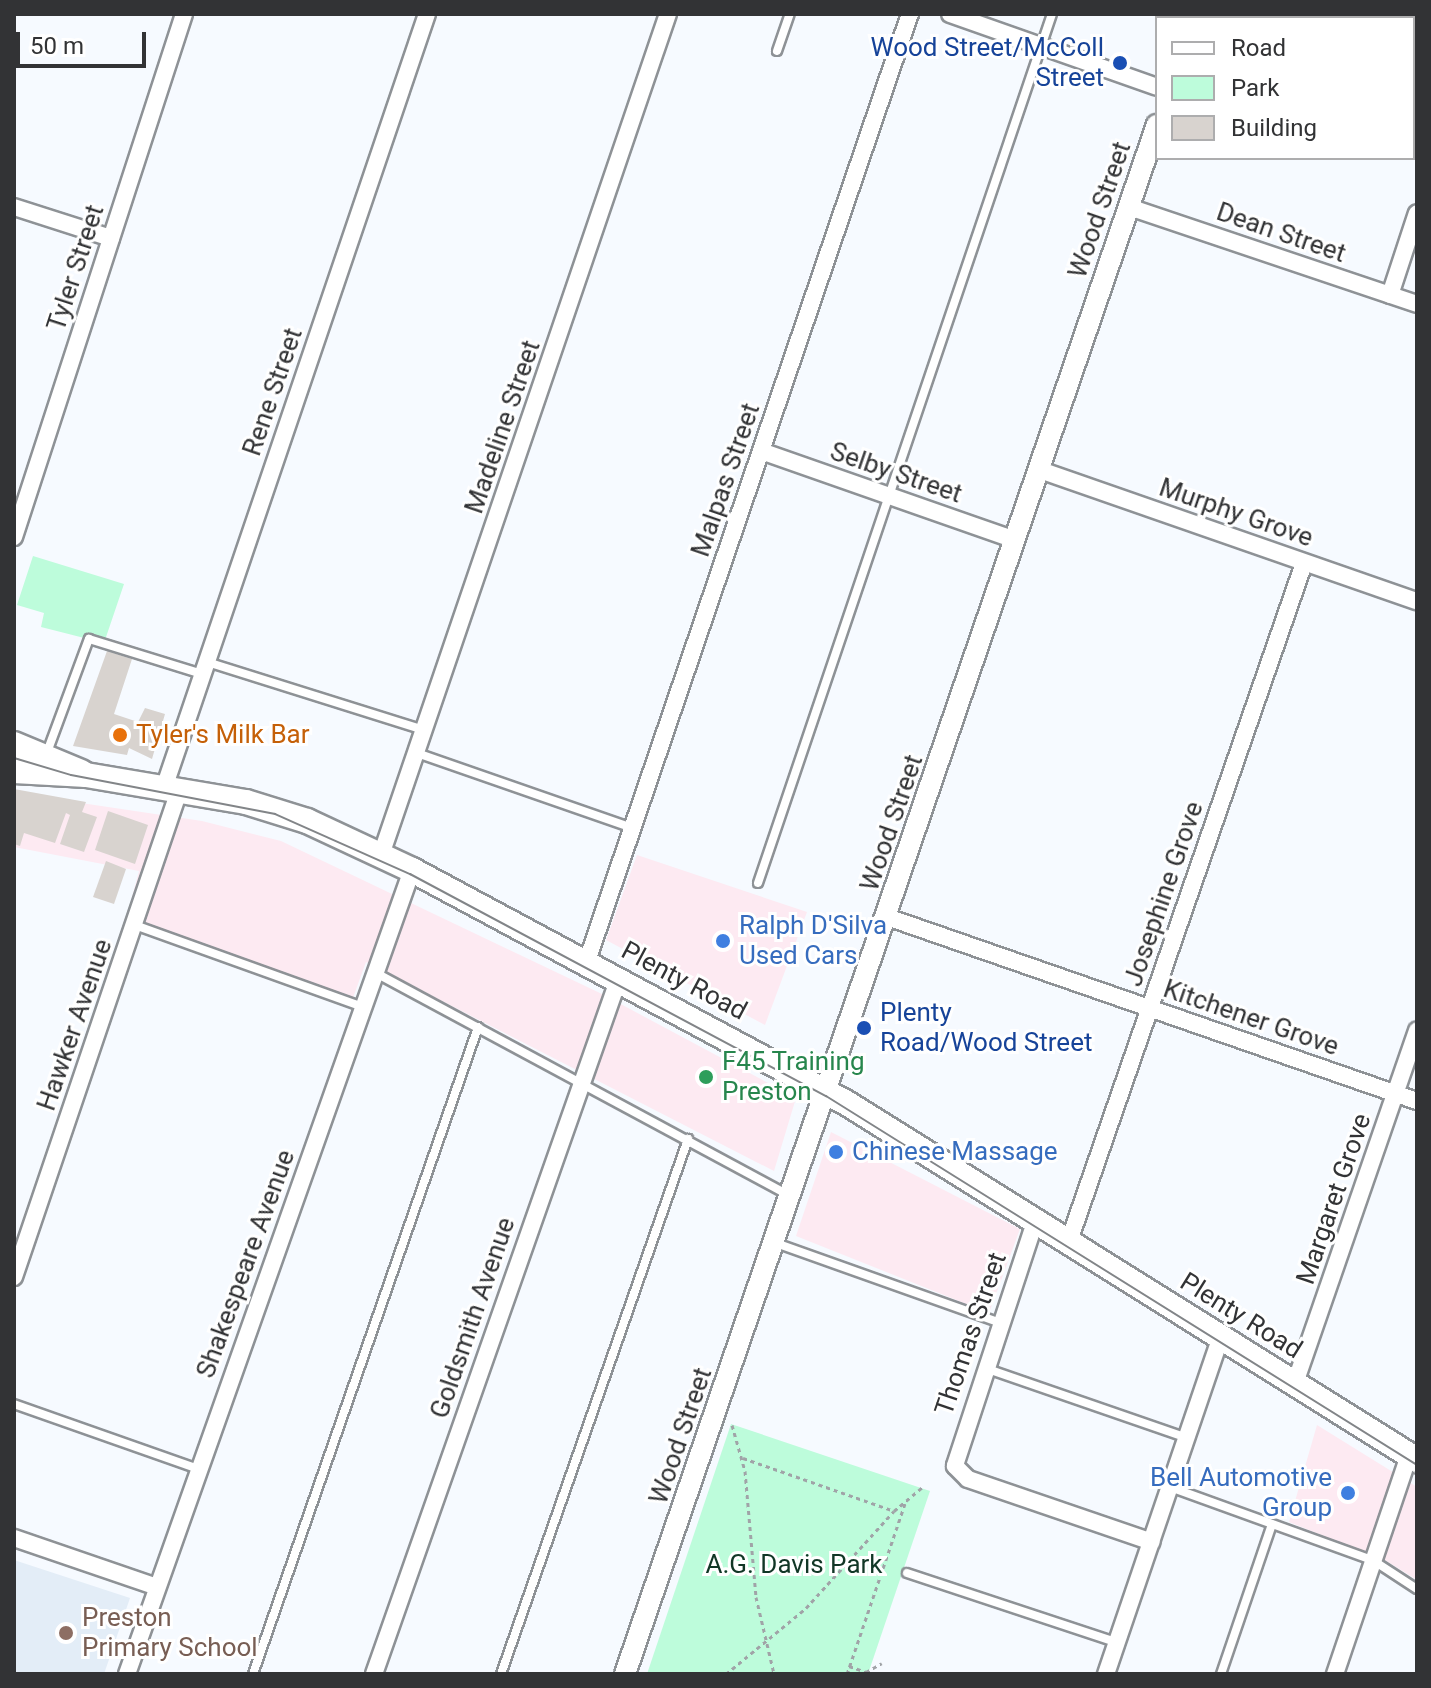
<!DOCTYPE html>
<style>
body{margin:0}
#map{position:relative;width:1431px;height:1688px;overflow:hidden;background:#f6faff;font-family:Roboto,sans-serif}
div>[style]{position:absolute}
.commercial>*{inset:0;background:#fdeaf2}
.built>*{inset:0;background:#e3edf7}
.green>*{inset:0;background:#bdfcdb}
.building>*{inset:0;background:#d8d3cf}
.path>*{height:3px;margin-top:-1.5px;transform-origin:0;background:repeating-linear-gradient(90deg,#a0a3a7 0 4px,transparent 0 8px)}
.roads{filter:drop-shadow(2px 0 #8e9296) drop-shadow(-2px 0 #8e9296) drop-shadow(0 2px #8e9296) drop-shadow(0 -2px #8e9296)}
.service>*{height:8px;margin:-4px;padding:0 4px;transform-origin:4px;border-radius:4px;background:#fff}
.minor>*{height:16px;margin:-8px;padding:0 8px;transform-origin:8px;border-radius:8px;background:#fff}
.tertiary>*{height:20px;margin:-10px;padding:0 10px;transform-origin:10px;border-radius:10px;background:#fff}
.secondary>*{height:24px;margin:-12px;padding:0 12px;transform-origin:12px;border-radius:12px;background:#fff}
.tram>*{height:2px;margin:-1px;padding:0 1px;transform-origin:1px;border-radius:1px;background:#828588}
.dots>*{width:22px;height:22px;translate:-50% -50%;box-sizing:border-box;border:4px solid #fff;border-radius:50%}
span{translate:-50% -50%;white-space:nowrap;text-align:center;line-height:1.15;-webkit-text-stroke:6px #fff;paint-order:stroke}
.transit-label{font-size:26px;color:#164399}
.right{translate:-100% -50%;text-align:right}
.left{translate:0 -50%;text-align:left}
.street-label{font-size:26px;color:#323335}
.food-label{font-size:26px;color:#c56008}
.shop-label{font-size:26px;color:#366cbe}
.leisure-label{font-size:26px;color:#27864d}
.park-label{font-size:26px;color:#113726}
.education-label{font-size:26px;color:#785e54}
.frame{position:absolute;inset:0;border:16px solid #323335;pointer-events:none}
.legend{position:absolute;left:1155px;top:16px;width:260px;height:144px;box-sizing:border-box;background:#fff;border:2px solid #adadae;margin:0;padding:10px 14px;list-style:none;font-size:24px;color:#323335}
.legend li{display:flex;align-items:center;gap:16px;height:40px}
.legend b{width:40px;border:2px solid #adadae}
.scale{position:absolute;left:16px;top:32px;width:130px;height:36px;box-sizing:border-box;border:4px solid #323335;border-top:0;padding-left:10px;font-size:24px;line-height:28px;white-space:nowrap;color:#323335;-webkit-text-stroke:6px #fff;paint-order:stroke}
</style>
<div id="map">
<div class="commercial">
<div style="clip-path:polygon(14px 793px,202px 821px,281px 841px,602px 994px,796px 1098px,774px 1171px,366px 962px,350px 1006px,124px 927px,139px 871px,14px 847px)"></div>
<div style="clip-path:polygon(637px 855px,807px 912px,765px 1025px,606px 940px)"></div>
<div style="clip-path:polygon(831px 1132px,1020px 1229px,989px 1313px,796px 1236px)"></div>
<div style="clip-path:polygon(1317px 1425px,1417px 1487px,1417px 1580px,1388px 1562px,1289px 1522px)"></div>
</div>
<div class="built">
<div style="clip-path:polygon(14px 1560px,130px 1598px,104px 1674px,14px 1674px)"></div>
</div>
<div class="green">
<div style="clip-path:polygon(33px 556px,124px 584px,104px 643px,41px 627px,44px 613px,17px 605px)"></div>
<div style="clip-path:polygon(731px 1424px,930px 1491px,868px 1674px,647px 1674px)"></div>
</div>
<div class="building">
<div style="clip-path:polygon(107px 651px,132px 659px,114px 714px,138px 722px,145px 708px,165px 714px,152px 759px,129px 748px,127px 755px,73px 746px)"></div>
<div style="clip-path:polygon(14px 789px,86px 802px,82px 812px,97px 817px,84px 852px,60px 844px,70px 815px,66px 813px,55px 843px,24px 833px,20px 846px,14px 844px)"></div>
<div style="clip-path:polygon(108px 811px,148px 825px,135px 864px,95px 850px)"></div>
<div style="clip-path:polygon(106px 861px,126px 869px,114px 904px,93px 897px)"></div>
</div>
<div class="path">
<div style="left:732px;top:1425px;width:48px;rotate:74.2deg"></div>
<div style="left:745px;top:1471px;width:126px;rotate:85deg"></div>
<div style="left:756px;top:1597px;width:79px;rotate:76.8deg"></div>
<div style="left:743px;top:1458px;width:160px;rotate:19.3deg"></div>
<div style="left:849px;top:1666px;width:18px;rotate:19deg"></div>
<div style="left:866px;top:1672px;width:18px;rotate:-29deg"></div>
<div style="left:726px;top:1674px;width:104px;rotate:-39.5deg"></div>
<div style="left:806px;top:1608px;width:131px;rotate:-47.8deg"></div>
<div style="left:894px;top:1511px;width:39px;rotate:-40deg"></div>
<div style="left:847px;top:1674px;width:180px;rotate:-71.2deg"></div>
</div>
<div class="roads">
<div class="service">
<div style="left:777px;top:51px;width:39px;rotate:-71deg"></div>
<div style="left:207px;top:662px;width:227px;rotate:17.4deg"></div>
<div style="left:417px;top:753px;width:228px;rotate:19.2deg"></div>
<div style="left:46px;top:755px;width:124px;rotate:-69.7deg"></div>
<div style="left:89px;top:639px;width:118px;rotate:17.2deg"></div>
<div style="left:758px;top:883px;width:917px;rotate:-71.31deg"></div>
<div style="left:135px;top:925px;width:242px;rotate:19.8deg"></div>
<div style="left:376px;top:973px;width:467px;rotate:28.3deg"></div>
<div style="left:776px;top:1243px;width:239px;rotate:19.6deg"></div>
<div style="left:985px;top:1368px;width:214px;rotate:19.1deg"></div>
<div style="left:14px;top:1404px;width:196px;rotate:19.4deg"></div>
<div style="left:1170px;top:1487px;width:217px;rotate:19.9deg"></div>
<div style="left:1374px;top:1561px;width:51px;rotate:33.1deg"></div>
<div style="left:907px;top:1573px;width:220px;rotate:18.3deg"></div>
<div style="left:253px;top:1674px;width:685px;rotate:-70.82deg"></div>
<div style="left:501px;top:1674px;width:567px;rotate:-70.73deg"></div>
<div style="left:1221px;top:1674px;width:158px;rotate:-71.2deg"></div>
</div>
<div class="minor">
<div style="left:950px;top:14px;width:219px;rotate:19.4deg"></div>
<div style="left:14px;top:207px;width:102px;rotate:17.7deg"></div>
<div style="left:1129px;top:207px;width:304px;rotate:18.6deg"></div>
<div style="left:1390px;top:295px;width:86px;rotate:-71.8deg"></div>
<div style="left:761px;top:451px;width:269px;rotate:19.3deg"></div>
<div style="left:1040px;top:470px;width:399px;rotate:19.2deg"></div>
<div style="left:14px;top:537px;width:550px;rotate:-71.99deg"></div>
<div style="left:165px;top:785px;width:814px;rotate:-71.23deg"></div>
<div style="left:381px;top:855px;width:889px;rotate:-71.16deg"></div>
<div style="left:887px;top:917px;width:561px;rotate:19.15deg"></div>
<div style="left:587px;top:961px;width:1001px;rotate:-71.17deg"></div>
<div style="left:1036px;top:1219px;width:260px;rotate:108.2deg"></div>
<div style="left:955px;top:1466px;width:18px;rotate:45deg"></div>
<div style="left:968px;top:1479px;width:194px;rotate:18.9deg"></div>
<div style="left:1069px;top:1241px;width:718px;rotate:-70.88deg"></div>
<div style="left:14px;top:1277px;width:516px;rotate:-71.25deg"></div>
<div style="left:1295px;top:1383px;width:373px;rotate:-70.9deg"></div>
<div style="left:14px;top:1538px;width:151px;rotate:18.9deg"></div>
<div style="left:127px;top:1674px;width:853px;rotate:-70.48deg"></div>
<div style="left:374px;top:1674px;width:738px;rotate:-70.61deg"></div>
<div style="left:1106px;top:1674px;width:357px;rotate:-71.2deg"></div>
<div style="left:1335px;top:1674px;width:231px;rotate:-71.3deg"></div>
</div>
<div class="tertiary">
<div style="left:1193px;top:18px;width:4px;rotate:-63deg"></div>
<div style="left:625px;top:1674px;width:1638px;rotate:-71.05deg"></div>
</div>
<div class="secondary">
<div style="left:14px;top:744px;width:73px;rotate:22.7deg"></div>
<div style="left:14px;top:771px;width:72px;rotate:3.2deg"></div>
<div style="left:86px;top:775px;width:162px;rotate:9.6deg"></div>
<div style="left:246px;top:802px;width:64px;rotate:17.3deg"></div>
<div style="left:307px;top:821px;width:116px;rotate:25deg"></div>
<div style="left:412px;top:870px;width:491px;rotate:28.2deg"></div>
<div style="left:845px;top:1102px;width:675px;rotate:32.04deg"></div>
</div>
</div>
<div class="tram">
<div style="left:14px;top:758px;width:59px;rotate:16.6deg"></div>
<div style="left:71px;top:775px;width:208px;rotate:10.8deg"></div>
<div style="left:275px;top:814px;width:148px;rotate:24deg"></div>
<div style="left:410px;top:874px;width:472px;rotate:28.1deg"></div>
<div style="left:826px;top:1096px;width:697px;rotate:31.98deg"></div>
</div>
<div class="dots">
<div style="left:1120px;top:63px;background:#1a4fb4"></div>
<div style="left:120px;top:735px;background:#e8710a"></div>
<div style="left:723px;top:941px;background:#3f7fe0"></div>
<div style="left:864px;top:1028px;background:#1a4fb4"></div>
<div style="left:706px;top:1077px;background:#2e9e5b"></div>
<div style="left:836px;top:1152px;background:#3f7fe0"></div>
<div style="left:1348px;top:1493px;background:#3f7fe0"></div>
<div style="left:66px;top:1633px;background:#8d6e63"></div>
</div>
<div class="transit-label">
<span class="right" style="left:1104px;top:63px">Wood Street/McColl<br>Street</span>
<span class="left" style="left:880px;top:1028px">Plenty<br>Road/Wood Street</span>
</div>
<div class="street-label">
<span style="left:1100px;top:210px;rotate:-71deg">Wood Street</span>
<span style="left:1281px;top:233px;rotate:19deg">Dean Street</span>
<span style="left:76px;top:268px;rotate:-72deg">Tyler Street</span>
<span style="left:273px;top:392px;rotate:-71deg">Rene Street</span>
<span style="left:503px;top:427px;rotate:-71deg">Madeline Street</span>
<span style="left:896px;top:473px;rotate:19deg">Selby Street</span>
<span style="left:726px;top:480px;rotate:-71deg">Malpas Street</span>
<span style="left:1236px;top:513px;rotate:19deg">Murphy Grove</span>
<span style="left:892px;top:823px;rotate:-71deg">Wood Street</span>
<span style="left:1164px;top:894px;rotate:-71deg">Josephine Grove</span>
<span style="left:684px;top:981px;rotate:28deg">Plenty Road</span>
<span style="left:1251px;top:1018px;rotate:19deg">Kitchener Grove</span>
<span style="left:75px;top:1025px;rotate:-71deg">Hawker Avenue</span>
<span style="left:1334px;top:1199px;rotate:-71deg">Margaret Grove</span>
<span style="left:246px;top:1264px;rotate:-70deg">Shakespeare Avenue</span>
<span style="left:1241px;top:1316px;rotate:32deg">Plenty Road</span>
<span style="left:473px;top:1318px;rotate:-71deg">Goldsmith Avenue</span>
<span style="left:971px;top:1334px;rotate:-71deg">Thomas Street</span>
<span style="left:681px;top:1436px;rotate:-71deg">Wood Street</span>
</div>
<div class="food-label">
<span class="left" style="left:136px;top:735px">Tyler's Milk Bar</span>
</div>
<div class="shop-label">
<span class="left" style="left:739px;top:941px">Ralph D'Silva<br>Used Cars</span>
<span class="left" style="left:852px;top:1152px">Chinese Massage</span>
<span class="right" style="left:1332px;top:1493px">Bell Automotive<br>Group</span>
</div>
<div class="leisure-label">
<span class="left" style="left:722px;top:1077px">F45 Training<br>Preston</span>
</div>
<div class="park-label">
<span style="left:794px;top:1565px">A.G. Davis Park</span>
</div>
<div class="education-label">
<span class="left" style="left:82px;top:1633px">Preston<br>Primary School</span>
</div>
<div class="frame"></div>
<ul class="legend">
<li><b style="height:10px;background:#fff"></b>Road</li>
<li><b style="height:22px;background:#bdfcdb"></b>Park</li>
<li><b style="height:22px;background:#d8d3cf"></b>Building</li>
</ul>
<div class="scale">50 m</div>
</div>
